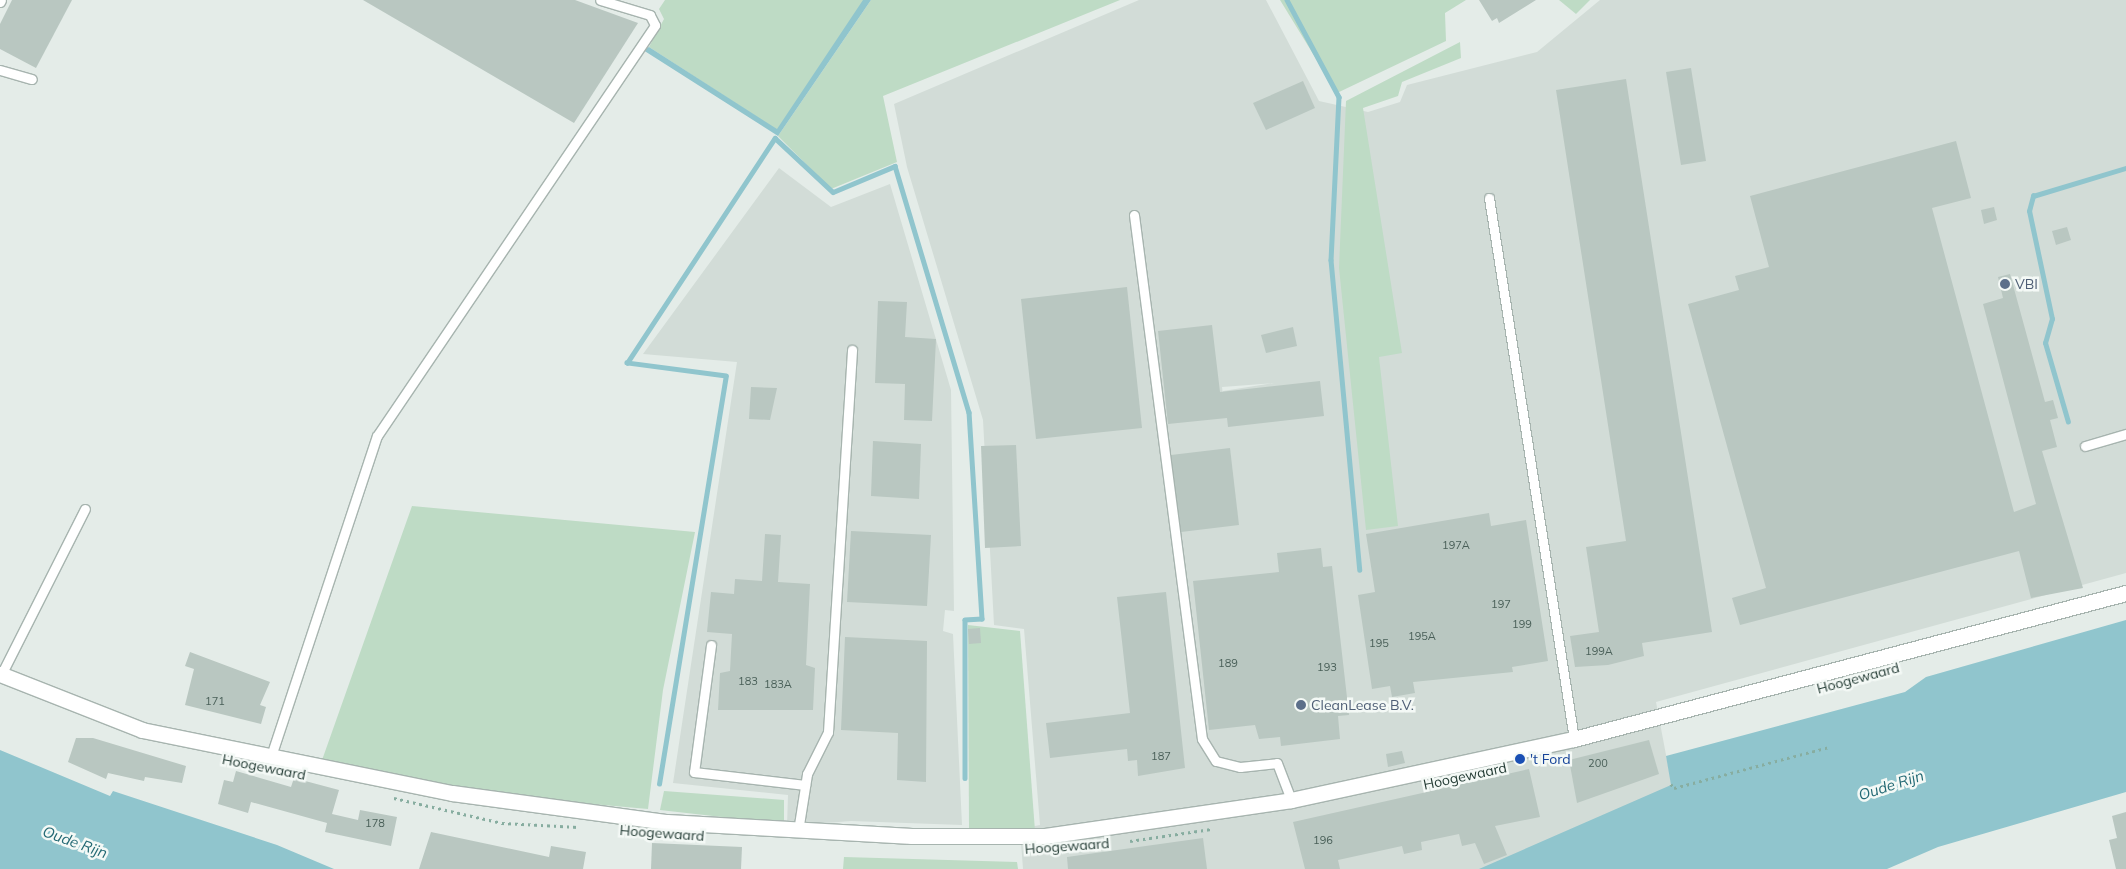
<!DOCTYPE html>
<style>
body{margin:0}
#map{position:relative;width:2126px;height:869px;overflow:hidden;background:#e4ece8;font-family:Mulish,sans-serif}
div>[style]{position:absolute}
.built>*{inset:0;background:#d2dcd7}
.green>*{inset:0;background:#bedbc5}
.water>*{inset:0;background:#90c5cd}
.stream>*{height:4.5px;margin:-2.25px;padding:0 2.25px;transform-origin:2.25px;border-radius:2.25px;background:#90c5cd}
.building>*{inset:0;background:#b9c7c1}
.path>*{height:2.5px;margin-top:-1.25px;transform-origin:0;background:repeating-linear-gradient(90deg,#87ada0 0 2.5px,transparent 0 6.5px)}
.roads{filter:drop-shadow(1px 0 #a7b4af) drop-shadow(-1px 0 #a7b4af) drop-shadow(0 1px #a7b4af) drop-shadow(0 -1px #a7b4af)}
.lane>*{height:9px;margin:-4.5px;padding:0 4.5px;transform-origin:4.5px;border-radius:4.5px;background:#fff}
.secondary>*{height:15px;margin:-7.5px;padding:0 7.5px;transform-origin:7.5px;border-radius:7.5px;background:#fff}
.dots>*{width:14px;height:14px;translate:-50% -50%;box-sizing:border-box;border:2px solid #f4f9f6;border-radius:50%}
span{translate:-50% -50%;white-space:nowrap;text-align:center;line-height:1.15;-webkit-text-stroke:5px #f4f9f6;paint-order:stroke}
.number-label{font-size:11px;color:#495f58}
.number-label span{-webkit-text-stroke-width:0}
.service-label{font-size:14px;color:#4e5e75}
.left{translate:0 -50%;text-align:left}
.street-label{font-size:14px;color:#243c35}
.transit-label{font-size:14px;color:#164399}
.water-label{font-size:15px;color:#236974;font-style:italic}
</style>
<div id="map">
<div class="built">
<div style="clip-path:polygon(evenodd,1139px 0,1266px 0,1319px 101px,1368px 112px,1400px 102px,1407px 85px,1537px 52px,1600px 0,2126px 0,2126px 573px,1656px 702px,1674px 797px,1524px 869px,1023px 869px,1020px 829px,1040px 825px,1024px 629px,994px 625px,983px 420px,907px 167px,894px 104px,1139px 0,1274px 383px,1223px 391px,1226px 421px,1222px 387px,1274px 383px)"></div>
<div style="clip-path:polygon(779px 168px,831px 207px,890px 184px,951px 390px,954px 611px,945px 610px,943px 631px,953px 634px,962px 825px,851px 821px,787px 826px,788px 795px,673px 783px,737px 362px,643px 354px)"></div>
</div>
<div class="green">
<div style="clip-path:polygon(665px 0,865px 0,777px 130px,649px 47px,664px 19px,659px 9px)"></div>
<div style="clip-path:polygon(871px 0,1120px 0,883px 96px,897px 162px,831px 189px,778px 136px)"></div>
<div style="clip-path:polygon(1280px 0,1466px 0,1445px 13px,1446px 41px,1337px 93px)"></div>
<div style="clip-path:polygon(1559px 0,1590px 0,1576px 14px)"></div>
<div style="clip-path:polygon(1460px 42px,1461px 58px,1402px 82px,1398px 96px,1363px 108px,1402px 353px,1379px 357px,1398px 526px,1366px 530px,1339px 268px,1346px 101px)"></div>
<div style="clip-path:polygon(412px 506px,695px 532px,663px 690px,648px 809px,447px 791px,321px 763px)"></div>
<div style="clip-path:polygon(968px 625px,1020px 631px,1035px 831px,969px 828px)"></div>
<div style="clip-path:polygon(664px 791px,784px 800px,784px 824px,660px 810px)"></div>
<div style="clip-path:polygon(844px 857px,1017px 862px,1018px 869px,843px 869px)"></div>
</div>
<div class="water">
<div style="clip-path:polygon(863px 0,871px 0,778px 136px,643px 50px,649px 47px,777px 129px)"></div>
<div style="clip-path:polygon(2126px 620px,2126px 792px,1938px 847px,1887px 869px,1479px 869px,1671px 785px,1666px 756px,1905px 692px,1926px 677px)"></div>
<div style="clip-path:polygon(0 750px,110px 796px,113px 791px,277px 845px,334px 869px,0 869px)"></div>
</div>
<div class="stream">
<div style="left:1287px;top:0;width:110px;rotate:61.8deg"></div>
<div style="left:1339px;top:97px;width:163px;rotate:92.8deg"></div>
<div style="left:1331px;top:260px;width:311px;rotate:84.7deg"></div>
<div style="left:2068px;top:422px;width:82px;rotate:-106.2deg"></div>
<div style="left:2045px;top:343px;width:25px;rotate:-74deg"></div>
<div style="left:2052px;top:319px;width:110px;rotate:-102deg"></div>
<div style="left:2029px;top:211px;width:16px;rotate:-75deg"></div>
<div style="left:2033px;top:196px;width:97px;rotate:-16.8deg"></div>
<div style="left:659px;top:784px;width:413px;rotate:-80.7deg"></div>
<div style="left:726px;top:376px;width:100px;rotate:-172.5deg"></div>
<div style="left:627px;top:363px;width:269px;rotate:-56.7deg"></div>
<div style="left:775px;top:138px;width:79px;rotate:43deg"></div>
<div style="left:833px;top:192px;width:67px;rotate:-22.8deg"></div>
<div style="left:895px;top:166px;width:257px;rotate:73.3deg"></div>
<div style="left:969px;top:412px;width:207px;rotate:86.4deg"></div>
<div style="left:982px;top:619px;width:17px;rotate:177deg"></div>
<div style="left:965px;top:620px;width:158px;rotate:90deg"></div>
</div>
<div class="building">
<div style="clip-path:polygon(12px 0,72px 0,36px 68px,0 49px,0 24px)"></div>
<div style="clip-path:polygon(363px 0,575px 0,638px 23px,574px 123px)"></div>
<div style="clip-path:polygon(1479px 0,1536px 0,1499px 23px,1497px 18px,1492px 21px)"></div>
<div style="clip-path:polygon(1691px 68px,1706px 161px,1681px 165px,1666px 72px)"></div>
<div style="clip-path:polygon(1626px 79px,1712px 632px,1642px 643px,1644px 656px,1608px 665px,1575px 667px,1570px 636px,1599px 632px,1586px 547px,1626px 541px,1556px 90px)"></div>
<div style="clip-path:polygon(1303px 81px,1315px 108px,1266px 130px,1253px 103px)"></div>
<div style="clip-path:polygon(1956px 141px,1971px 198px,1932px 208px,2014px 512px,2036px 504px,1983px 304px,2003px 298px,1998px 277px,2010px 274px,2045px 402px,2053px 400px,2058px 418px,2050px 420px,2057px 447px,2042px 451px,2083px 588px,2031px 598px,2019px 551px,1740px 625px,1732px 598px,1766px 588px,1688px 304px,1739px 290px,1735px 276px,1769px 267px,1750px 196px)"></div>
<div style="clip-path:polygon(1994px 207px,1997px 220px,1984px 224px,1981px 210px)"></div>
<div style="clip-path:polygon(2067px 227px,2071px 240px,2056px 245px,2052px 231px)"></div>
<div style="clip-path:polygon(1127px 287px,1142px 428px,1036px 439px,1021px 299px)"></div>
<div style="clip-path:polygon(878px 301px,907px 302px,905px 337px,936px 339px,932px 421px,904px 420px,905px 384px,875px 383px)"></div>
<div style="clip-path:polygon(1212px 325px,1220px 392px,1320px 381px,1324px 416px,1228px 427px,1227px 418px,1168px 424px,1158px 331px)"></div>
<div style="clip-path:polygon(1293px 327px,1297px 346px,1266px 353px,1261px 335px)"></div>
<div style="clip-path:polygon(751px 387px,777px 388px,770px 420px,749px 419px)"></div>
<div style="clip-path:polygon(873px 441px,921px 444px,919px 499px,871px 496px)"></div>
<div style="clip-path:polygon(1016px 445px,1021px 546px,985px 548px,981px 446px)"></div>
<div style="clip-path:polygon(1230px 448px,1239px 525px,1181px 532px,1171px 455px)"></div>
<div style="clip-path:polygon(1489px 513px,1491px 526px,1526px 520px,1548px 661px,1512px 667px,1513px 672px,1413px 682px,1415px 693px,1392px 697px,1390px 686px,1372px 689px,1358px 595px,1375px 592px,1366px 534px)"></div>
<div style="clip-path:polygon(851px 531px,931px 535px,927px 606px,847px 602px)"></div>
<div style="clip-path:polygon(765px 534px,781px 535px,778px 582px,810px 584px,806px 665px,815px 668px,813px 710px,718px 710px,720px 673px,730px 671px,732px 634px,707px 632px,711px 592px,734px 594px,735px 579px,762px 581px)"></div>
<div style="clip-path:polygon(1321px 548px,1323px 567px,1332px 566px,1349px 715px,1338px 716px,1340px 739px,1281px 746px,1280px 737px,1259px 739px,1255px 725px,1209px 730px,1193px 581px,1279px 572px,1277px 553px)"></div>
<div style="clip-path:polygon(1166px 592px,1185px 768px,1138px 776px,1137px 760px,1128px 761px,1127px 749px,1050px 758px,1046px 723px,1130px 713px,1117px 597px)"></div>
<div style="clip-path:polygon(980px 628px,981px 643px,969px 644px,968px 629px)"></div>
<div style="clip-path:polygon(845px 637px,927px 641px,926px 782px,897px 780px,898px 733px,841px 730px)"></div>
<div style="clip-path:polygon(190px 652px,270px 682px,260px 705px,266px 707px,261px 724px,185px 705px,194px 669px,185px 666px)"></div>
<div style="clip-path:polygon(76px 738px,93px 738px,186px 766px,182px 783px,145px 777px,144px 781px,108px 773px,106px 779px,68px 762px)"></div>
<div style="clip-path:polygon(1649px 740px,1659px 774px,1577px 803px,1569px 760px)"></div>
<div style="clip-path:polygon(1402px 751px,1405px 763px,1388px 767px,1386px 754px)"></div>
<div style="clip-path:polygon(1529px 769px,1540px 817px,1495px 826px,1507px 855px,1484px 864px,1475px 843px,1462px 846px,1459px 834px,1421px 842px,1422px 850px,1404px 854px,1402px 846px,1338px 860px,1340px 869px,1305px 869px,1293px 822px)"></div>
<div style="clip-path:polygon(236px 771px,291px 787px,294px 778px,339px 790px,332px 814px,358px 820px,360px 810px,397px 817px,391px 846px,325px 832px,327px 823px,251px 802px,248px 813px,218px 804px,224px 780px,233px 782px)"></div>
<div style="clip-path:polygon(2126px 812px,2126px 869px,2116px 869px,2109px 840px,2117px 838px,2112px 816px)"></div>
<div style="clip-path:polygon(431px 832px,549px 857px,551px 846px,586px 852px,583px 869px,419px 869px)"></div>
<div style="clip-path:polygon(1203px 838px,1207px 869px,1068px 869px,1067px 857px)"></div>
<div style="clip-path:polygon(652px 843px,742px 847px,741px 869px,651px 869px)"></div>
</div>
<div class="path">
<div style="left:1671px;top:784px;width:5px;rotate:53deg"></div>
<div style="left:1674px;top:788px;width:160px;rotate:-14.8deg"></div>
<div style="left:394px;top:798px;width:111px;rotate:13deg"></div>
<div style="left:502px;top:823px;width:76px;rotate:3deg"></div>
<div style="left:1130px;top:841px;width:82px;rotate:-8.4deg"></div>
</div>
<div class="roads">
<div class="lane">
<div style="left:0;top:2px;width:2px;rotate:-63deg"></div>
<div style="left:0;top:70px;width:33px;rotate:16deg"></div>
<div style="left:1489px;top:198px;width:548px;rotate:81.07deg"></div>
<div style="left:1134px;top:215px;width:528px;rotate:82.61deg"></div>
<div style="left:1202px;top:739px;width:26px;rotate:58deg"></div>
<div style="left:1216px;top:761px;width:25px;rotate:14deg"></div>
<div style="left:1240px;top:767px;width:37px;rotate:-6deg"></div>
<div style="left:1277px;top:763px;width:40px;rotate:69deg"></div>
<div style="left:2085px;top:446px;width:43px;rotate:-16.3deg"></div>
<div style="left:711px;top:645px;width:128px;rotate:97.6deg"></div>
<div style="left:694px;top:772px;width:112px;rotate:6.7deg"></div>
<div style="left:1px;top:675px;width:186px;rotate:-63.2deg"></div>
<div style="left:271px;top:756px;width:337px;rotate:-71.7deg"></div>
<div style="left:377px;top:436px;width:496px;rotate:-55.9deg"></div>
<div style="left:655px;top:25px;width:11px;rotate:-117deg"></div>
<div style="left:650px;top:15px;width:52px;rotate:-163.3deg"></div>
<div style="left:798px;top:831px;width:58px;rotate:-81deg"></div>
<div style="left:807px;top:774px;width:47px;rotate:-63.4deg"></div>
<div style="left:828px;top:732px;width:383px;rotate:-86.4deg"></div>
</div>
<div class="secondary">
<div style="left:0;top:674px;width:153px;rotate:21.5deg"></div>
<div style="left:142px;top:730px;width:316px;rotate:11.5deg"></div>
<div style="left:452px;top:793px;width:217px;rotate:7.7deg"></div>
<div style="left:667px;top:822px;width:245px;rotate:3.3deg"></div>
<div style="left:912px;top:836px;width:133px"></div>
<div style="left:1045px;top:836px;width:249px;rotate:-8.3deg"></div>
<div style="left:1291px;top:800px;width:289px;rotate:-12.2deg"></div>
<div style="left:1574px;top:739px;width:571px;rotate:-14.82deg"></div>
</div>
</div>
<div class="dots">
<div style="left:2005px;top:284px;background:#5c6f8a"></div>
<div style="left:1301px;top:705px;background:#5c6f8a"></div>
<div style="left:1520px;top:759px;background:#1a4fb4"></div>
</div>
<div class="number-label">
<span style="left:1456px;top:545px">197A</span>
<span style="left:1501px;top:604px">197</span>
<span style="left:1522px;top:624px">199</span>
<span style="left:1422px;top:636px">195A</span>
<span style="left:1379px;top:643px">195</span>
<span style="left:1599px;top:651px">199A</span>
<span style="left:1228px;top:663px">189</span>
<span style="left:1327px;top:667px">193</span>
<span style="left:748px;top:681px">183</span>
<span style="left:778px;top:684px">183A</span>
<span style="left:215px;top:701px">171</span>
<span style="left:1161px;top:756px">187</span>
<span style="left:1598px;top:763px">200</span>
<span style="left:375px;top:823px">178</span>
<span style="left:1323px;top:840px">196</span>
</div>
<div class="service-label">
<span class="left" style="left:2015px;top:284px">VBI</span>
<span class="left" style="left:1311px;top:705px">CleanLease B.V.</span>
</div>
<div class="street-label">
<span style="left:1858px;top:678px;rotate:-15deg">Hoogewaard</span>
<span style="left:264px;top:767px;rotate:11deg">Hoogewaard</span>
<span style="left:1465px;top:776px;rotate:-12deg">Hoogewaard</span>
<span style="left:662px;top:833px;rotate:4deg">Hoogewaard</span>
<span style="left:1067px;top:846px;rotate:-4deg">Hoogewaard</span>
</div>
<div class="transit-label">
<span class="left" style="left:1530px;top:759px">'t Ford</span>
</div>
<div class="water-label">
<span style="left:1891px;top:785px;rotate:-18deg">Oude Rijn</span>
<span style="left:75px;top:842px;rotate:20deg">Oude Rijn</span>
</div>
</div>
